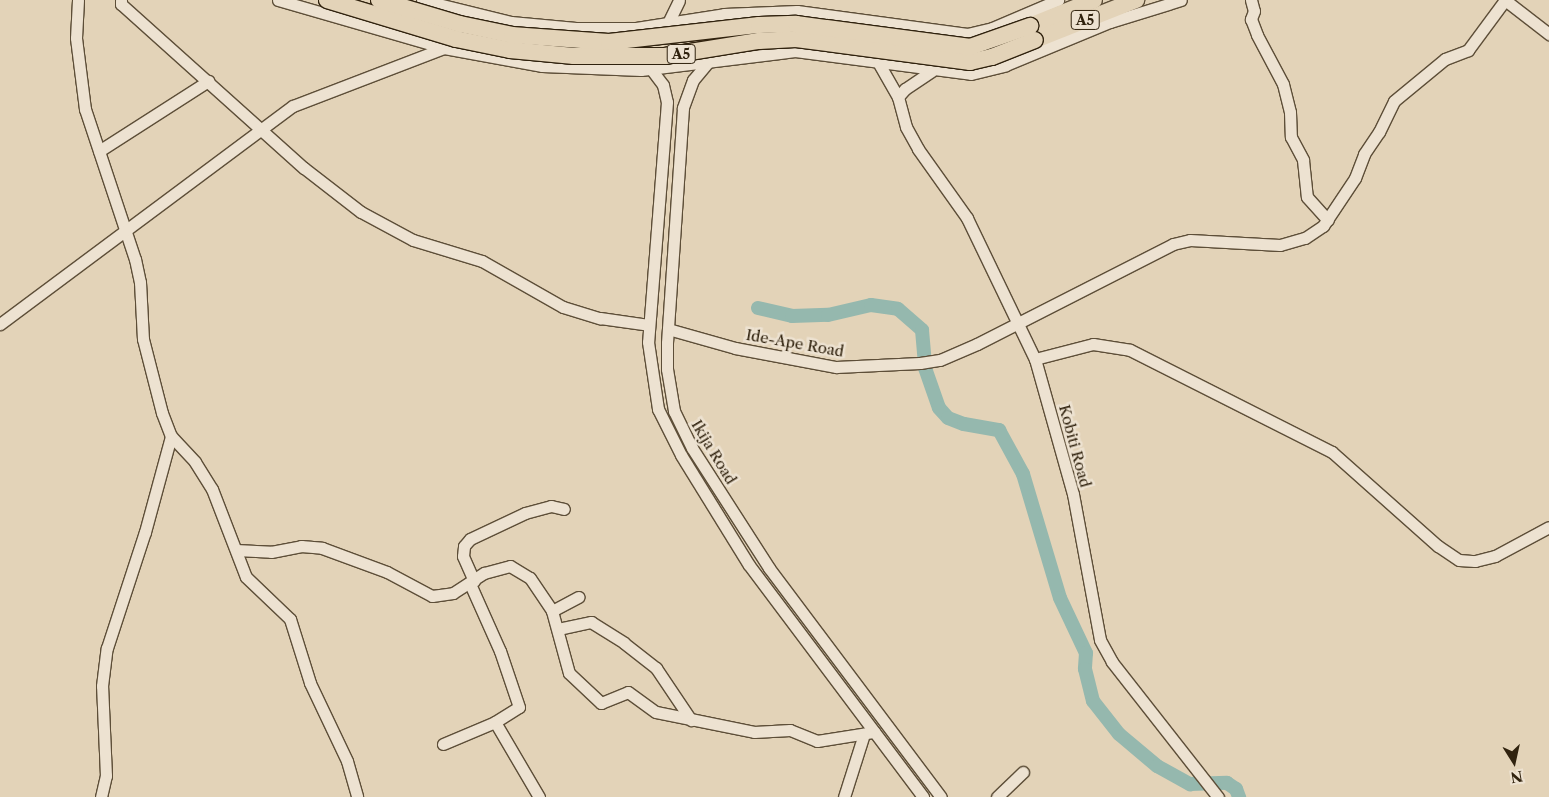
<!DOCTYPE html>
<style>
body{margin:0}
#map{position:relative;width:1549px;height:797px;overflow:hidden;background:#e3d3b8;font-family:"Libre Caslon Text",serif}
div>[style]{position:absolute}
.river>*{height:14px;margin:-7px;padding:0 7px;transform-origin:7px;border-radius:7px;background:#95b8ae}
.roads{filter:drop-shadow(1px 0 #5d4e38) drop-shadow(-1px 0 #5d4e38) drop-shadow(0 1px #5d4e38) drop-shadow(0 -1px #5d4e38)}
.minor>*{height:11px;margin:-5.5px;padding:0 5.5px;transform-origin:5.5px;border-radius:5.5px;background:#ede2d1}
.highway>*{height:16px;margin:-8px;padding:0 8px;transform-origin:8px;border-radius:8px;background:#e3d3b8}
.bridges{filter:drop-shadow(1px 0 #30220e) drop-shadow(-1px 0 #30220e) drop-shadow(0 1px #30220e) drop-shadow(0 -1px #30220e)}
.highway-bridge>*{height:16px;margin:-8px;padding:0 8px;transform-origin:8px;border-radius:8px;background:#e3d3b8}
span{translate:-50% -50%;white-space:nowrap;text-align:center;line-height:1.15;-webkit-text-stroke:5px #ede2d1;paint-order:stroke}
.shield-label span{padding:1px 4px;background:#ede2d1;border:1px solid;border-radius:4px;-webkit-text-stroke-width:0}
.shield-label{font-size:14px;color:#30220e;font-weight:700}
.street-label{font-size:15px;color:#30220e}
.north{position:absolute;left:1489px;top:737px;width:50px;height:50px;-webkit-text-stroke:4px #ede2d1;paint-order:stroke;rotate:170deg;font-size:14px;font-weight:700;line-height:20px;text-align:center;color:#30220e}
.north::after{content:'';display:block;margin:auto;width:18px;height:22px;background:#30220e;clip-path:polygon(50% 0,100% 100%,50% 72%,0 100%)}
</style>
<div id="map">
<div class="river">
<div style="left:758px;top:308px;width:35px;rotate:13deg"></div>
<div style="left:792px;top:316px;width:36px;rotate:-2deg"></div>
<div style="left:828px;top:315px;width:44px;rotate:-13.1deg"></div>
<div style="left:871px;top:305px;width:27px;rotate:8deg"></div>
<div style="left:898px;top:309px;width:32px;rotate:41deg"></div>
<div style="left:922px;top:330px;width:38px;rotate:85deg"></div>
<div style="left:925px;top:368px;width:42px;rotate:70.7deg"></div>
<div style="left:939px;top:408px;width:13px;rotate:48deg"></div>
<div style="left:948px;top:418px;width:17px;rotate:21deg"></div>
<div style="left:964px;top:424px;width:36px;rotate:10deg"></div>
<div style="left:999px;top:430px;width:50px;rotate:61.4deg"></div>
<div style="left:1023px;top:474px;width:129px;rotate:73.4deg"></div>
<div style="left:1060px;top:598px;width:61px;rotate:64.7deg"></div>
<div style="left:1086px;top:653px;width:16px;rotate:94deg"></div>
<div style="left:1085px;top:669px;width:33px;rotate:76deg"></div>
<div style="left:1093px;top:701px;width:42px;rotate:51.8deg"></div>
<div style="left:1119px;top:734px;width:50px;rotate:40.1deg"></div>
<div style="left:1157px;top:766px;width:38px;rotate:29deg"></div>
<div style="left:1190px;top:784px;width:37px;rotate:-2deg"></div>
<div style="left:1227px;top:783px;width:11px;rotate:34deg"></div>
<div style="left:1236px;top:789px;width:9px;rotate:69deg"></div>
</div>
<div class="roads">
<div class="minor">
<div style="left:78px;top:0;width:38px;rotate:93deg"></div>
<div style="left:76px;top:38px;width:72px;rotate:82.8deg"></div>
<div style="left:85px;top:109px;width:158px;rotate:71.6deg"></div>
<div style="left:135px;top:259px;width:24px;rotate:78deg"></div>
<div style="left:140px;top:282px;width:57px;rotate:87deg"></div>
<div style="left:143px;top:339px;width:76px;rotate:75.6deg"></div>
<div style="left:162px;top:413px;width:25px;rotate:69deg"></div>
<div style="left:171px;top:436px;width:35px;rotate:47deg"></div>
<div style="left:195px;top:462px;width:32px;rotate:58deg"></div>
<div style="left:212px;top:489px;width:94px;rotate:68.9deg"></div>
<div style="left:246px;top:577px;width:61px;rotate:43.7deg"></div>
<div style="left:290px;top:619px;width:67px;rotate:72.6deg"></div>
<div style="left:310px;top:683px;width:86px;rotate:64.6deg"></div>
<div style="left:347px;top:761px;width:37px;rotate:74deg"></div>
<div style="left:121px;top:0;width:4px;rotate:90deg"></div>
<div style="left:121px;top:4px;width:246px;rotate:41.9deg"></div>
<div style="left:304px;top:168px;width:72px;rotate:37.7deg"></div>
<div style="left:361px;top:212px;width:59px;rotate:28.3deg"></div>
<div style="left:413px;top:240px;width:72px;rotate:16.9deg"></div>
<div style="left:482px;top:261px;width:93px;rotate:29.6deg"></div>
<div style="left:563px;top:307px;width:39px;rotate:17deg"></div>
<div style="left:600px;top:318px;width:49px;rotate:8.1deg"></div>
<div style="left:278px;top:0;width:173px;rotate:16.1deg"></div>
<div style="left:444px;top:48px;width:100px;rotate:10.4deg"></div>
<div style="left:542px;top:66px;width:99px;rotate:2.3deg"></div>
<div style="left:641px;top:70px;width:155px;rotate:-7deg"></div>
<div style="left:795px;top:51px;width:177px;rotate:7.4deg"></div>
<div style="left:971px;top:74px;width:36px;rotate:-14deg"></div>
<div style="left:1006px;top:65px;width:113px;rotate:-22.5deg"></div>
<div style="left:1110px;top:22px;width:74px;rotate:-17.2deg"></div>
<div style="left:422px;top:0;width:92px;rotate:13.9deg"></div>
<div style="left:511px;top:22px;width:65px;rotate:5.3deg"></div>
<div style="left:576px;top:28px;width:60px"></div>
<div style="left:636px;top:28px;width:89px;rotate:-9deg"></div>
<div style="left:724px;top:14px;width:73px;rotate:-2.4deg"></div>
<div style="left:797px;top:11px;width:172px;rotate:7.7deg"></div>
<div style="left:967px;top:34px;width:26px;rotate:-13deg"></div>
<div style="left:992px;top:28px;width:72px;rotate:-23deg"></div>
<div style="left:1251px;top:0;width:11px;rotate:75deg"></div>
<div style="left:1254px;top:11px;width:9px;rotate:111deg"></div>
<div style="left:1251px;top:19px;width:17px;rotate:69deg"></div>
<div style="left:1257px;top:35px;width:55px;rotate:62deg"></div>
<div style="left:1283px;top:84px;width:29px;rotate:76deg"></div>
<div style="left:1290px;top:112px;width:25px;rotate:88deg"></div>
<div style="left:1291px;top:137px;width:26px;rotate:62deg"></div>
<div style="left:1303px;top:160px;width:37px;rotate:84deg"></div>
<div style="left:1307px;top:197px;width:31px;rotate:48deg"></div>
<div style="left:1505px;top:0;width:56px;rotate:37.7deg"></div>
<div style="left:668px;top:23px;width:25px;rotate:-64deg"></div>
<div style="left:709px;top:61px;width:25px;rotate:130deg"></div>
<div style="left:693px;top:80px;width:30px;rotate:110deg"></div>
<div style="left:683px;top:108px;width:236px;rotate:93.9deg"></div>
<div style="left:667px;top:343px;width:26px;rotate:90deg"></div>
<div style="left:667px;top:369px;width:43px;rotate:80.5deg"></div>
<div style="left:674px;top:411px;width:41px;rotate:64.1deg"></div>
<div style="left:692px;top:448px;width:143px;rotate:57.3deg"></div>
<div style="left:769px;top:568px;width:286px;rotate:53.1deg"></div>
<div style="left:878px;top:62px;width:40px;rotate:60.3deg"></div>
<div style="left:898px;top:97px;width:31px;rotate:75deg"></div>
<div style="left:906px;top:127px;width:25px;rotate:61deg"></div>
<div style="left:918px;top:149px;width:85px;rotate:54.6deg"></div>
<div style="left:967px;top:218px;width:157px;rotate:64.3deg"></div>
<div style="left:1035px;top:359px;width:140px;rotate:74.3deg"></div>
<div style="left:1073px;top:494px;width:148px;rotate:79.5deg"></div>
<div style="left:1100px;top:640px;width:25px;rotate:61deg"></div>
<div style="left:1112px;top:662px;width:172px;rotate:51.9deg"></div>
<div style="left:651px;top:69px;width:20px;rotate:53deg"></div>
<div style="left:663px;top:85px;width:17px;rotate:77deg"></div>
<div style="left:667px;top:102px;width:241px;rotate:94.5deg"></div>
<div style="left:648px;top:342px;width:68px;rotate:81.5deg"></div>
<div style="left:658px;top:409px;width:51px;rotate:63.4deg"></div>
<div style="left:681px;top:455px;width:129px;rotate:58.3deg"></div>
<div style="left:749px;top:565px;width:290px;rotate:53.1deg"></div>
<div style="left:898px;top:97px;width:11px;rotate:-49deg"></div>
<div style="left:905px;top:89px;width:32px;rotate:-34deg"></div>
<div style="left:99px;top:151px;width:130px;rotate:-32.7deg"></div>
<div style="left:0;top:324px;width:365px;rotate:-36.7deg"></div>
<div style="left:293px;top:106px;width:162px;rotate:-21deg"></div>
<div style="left:668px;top:329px;width:70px;rotate:15.8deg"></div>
<div style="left:735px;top:348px;width:103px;rotate:10.7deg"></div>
<div style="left:836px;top:367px;width:84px;rotate:-2.7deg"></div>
<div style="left:920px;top:363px;width:20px;rotate:-9deg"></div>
<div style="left:940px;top:360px;width:40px;rotate:-23.4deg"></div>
<div style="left:977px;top:344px;width:220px;rotate:-27deg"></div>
<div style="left:1173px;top:244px;width:17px;rotate:-13deg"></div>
<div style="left:1190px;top:240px;width:90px;rotate:3.2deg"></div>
<div style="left:1280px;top:245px;width:26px;rotate:-16deg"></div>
<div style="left:1305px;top:238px;width:22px;rotate:-34deg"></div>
<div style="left:1323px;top:226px;width:58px;rotate:-56.3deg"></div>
<div style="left:1355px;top:178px;width:26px;rotate:-69deg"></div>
<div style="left:1364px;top:154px;width:27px;rotate:-56deg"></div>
<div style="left:1379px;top:132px;width:34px;rotate:-64deg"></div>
<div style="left:1394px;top:101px;width:66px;rotate:-39.5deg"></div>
<div style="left:1445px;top:59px;width:25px;rotate:-21deg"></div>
<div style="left:1468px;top:50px;width:62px;rotate:-53.5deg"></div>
<div style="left:1035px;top:359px;width:60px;rotate:-14.5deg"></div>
<div style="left:1093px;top:344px;width:37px;rotate:9deg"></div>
<div style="left:1130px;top:350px;width:226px;rotate:26.8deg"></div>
<div style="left:1332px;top:452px;width:142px;rotate:41.6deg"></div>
<div style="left:1438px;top:546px;width:25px;rotate:34deg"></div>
<div style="left:1459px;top:560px;width:16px;rotate:4deg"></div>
<div style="left:1475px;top:561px;width:21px;rotate:-14deg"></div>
<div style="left:1495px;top:556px;width:61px;rotate:-28.2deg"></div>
<div style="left:236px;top:550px;width:35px;rotate:3deg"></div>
<div style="left:271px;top:552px;width:31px;rotate:-11deg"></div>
<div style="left:301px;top:546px;width:21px;rotate:5deg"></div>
<div style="left:322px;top:548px;width:69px;rotate:20.3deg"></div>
<div style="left:387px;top:572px;width:51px;rotate:28.1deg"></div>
<div style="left:432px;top:596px;width:21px;rotate:-8deg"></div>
<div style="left:453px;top:593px;width:37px;rotate:-33deg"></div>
<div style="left:484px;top:573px;width:27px;rotate:-15deg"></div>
<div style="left:510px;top:566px;width:23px;rotate:31deg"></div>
<div style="left:530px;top:578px;width:40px;rotate:56deg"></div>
<div style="left:552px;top:611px;width:64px;rotate:74.7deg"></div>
<div style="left:569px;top:673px;width:44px;rotate:43.2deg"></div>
<div style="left:601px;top:703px;width:29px;rotate:-22deg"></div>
<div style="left:628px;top:692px;width:34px;rotate:36deg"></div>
<div style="left:656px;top:712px;width:100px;rotate:11.5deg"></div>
<div style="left:754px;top:732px;width:36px;rotate:-3deg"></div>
<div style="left:790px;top:730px;width:29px;rotate:22deg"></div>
<div style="left:817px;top:741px;width:58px;rotate:-9deg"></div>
<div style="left:474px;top:581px;width:27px;rotate:-114deg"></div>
<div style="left:463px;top:556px;width:10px;rotate:-84deg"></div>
<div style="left:464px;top:546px;width:9px;rotate:-49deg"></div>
<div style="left:470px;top:539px;width:61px;rotate:-25.3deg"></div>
<div style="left:525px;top:513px;width:27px;rotate:-15deg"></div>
<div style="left:551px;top:506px;width:13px;rotate:13deg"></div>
<div style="left:552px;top:611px;width:30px;rotate:-28deg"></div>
<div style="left:558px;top:629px;width:34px;rotate:-12deg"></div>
<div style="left:591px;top:622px;width:39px;rotate:32deg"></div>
<div style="left:624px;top:643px;width:41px;rotate:38deg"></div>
<div style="left:656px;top:668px;width:63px;rotate:56.1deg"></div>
<div style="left:495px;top:722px;width:87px;rotate:59.6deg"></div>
<div style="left:443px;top:744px;width:56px;rotate:-22.9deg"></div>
<div style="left:495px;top:722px;width:28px;rotate:-32deg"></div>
<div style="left:519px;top:707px;width:59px;rotate:-108.7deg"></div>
<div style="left:500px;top:651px;width:73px;rotate:-114.1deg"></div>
<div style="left:101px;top:797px;width:22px;rotate:-77deg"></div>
<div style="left:106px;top:776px;width:90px;rotate:-92.5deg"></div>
<div style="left:102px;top:686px;width:38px;rotate:-83deg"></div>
<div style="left:107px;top:648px;width:122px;rotate:-71.9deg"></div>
<div style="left:145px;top:532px;width:99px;rotate:-74.8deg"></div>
<div style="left:844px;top:797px;width:66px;rotate:-72.4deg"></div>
<div style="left:997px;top:797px;width:36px;rotate:-44deg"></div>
</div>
<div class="highway">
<div style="left:1030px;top:26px;width:69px;rotate:-22.1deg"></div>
<div style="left:1035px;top:40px;width:109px;rotate:-21.6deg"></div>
</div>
</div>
<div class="bridges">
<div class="highway-bridge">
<div style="left:327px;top:0;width:135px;rotate:16.8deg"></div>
<div style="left:456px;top:39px;width:55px;rotate:11.5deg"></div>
<div style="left:510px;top:50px;width:64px;rotate:5.4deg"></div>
<div style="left:574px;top:56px;width:91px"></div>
<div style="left:665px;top:56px;width:95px;rotate:-9.1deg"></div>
<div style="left:759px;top:41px;width:37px;rotate:-3deg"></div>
<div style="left:796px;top:39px;width:176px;rotate:7.5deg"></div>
<div style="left:970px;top:62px;width:23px;rotate:-13deg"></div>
<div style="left:992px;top:57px;width:46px;rotate:-21.6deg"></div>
<div style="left:379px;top:0;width:84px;rotate:16.5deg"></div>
<div style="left:460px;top:24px;width:53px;rotate:11.9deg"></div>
<div style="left:512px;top:35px;width:97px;rotate:4.1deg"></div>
<div style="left:609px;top:42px;width:151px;rotate:-6.5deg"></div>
<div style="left:759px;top:25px;width:37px;rotate:-2deg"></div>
<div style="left:796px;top:24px;width:176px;rotate:7.5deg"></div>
<div style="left:970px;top:47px;width:64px;rotate:-19.3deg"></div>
</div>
</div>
<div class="shield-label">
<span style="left:1085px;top:20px">A5</span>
<span style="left:681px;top:54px">A5</span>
</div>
<div class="street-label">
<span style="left:795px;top:343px;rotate:10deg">Ide-Ape Road</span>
<span style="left:1075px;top:446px;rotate:75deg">Kobiti Road</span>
<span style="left:714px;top:452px;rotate:59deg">Ikija Road</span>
</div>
<div class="north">N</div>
</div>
